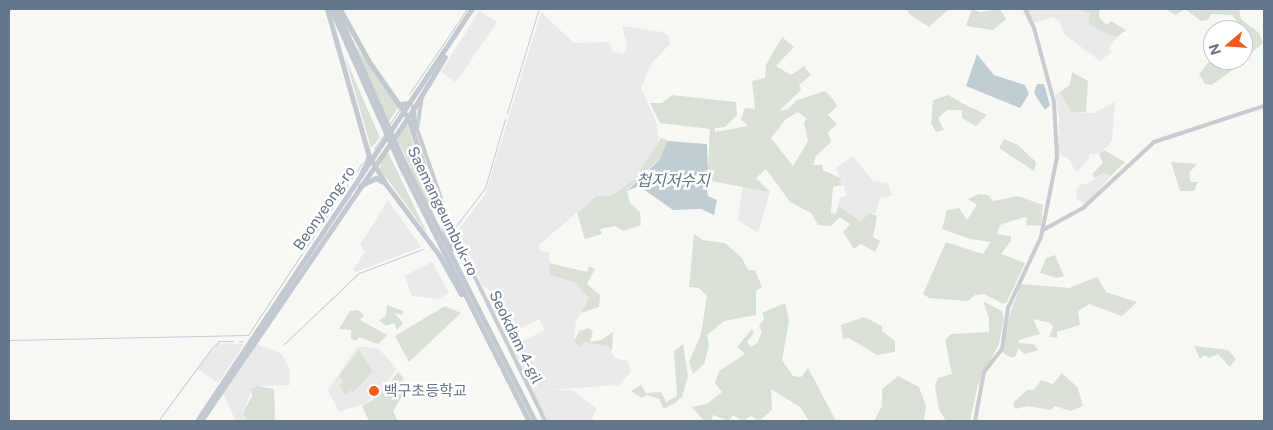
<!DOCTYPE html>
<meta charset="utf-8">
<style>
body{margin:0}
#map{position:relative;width:1273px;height:430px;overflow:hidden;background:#f8f9f5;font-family:"Public Sans","Noto Sans KR",sans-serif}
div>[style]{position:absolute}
.built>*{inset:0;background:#e9eae9}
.green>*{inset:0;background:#d9e1d6}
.water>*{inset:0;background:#c2cdd3}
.stream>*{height:1px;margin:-0.5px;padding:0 0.5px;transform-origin:0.5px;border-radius:0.5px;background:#c2cdd3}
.minor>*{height:4px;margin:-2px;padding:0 2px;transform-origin:2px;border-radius:2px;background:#c8ccd0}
.major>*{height:4.5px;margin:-2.25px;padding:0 2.25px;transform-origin:2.25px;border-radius:2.25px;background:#c2c9d1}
.highway>*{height:5px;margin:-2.5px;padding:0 2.5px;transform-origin:2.5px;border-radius:2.5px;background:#c2c9d1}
.dots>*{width:14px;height:14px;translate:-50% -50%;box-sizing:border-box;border:2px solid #fff;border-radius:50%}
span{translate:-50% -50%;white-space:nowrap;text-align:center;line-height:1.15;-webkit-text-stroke:5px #fff;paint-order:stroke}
.street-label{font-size:15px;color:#64768a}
.poi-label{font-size:15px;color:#64768a}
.left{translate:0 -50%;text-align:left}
.water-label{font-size:16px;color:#607885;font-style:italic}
.frame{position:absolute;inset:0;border:10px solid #64768a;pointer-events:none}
.north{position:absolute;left:1203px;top:20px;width:50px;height:50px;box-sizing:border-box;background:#fff;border:1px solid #c1c8d0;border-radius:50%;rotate:252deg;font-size:14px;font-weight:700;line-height:20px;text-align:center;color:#64768a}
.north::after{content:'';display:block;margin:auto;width:18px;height:22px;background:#f55c19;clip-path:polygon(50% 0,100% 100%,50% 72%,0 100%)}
</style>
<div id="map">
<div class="built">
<div style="clip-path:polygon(1022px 9px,1077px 9px,1092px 14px,1088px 18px,1090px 25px,1117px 37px,1109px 48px,1112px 52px,1100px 61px,1064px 34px,1060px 22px,1053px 17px,1029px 24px)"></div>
<div style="clip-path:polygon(479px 11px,497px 22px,456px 82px,441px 72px)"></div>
<div style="clip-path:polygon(541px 12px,574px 43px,609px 42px,613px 52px,624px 54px,627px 46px,622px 26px,662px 32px,668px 35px,670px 44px,651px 64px,641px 88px,656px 122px,659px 139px,653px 154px,634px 180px,611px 196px,596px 196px,539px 245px,541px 251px,549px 252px,550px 275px,574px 282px,590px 298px,576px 321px,574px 338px,608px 346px,615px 358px,628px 361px,631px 372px,619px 385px,548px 390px,573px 390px,597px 409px,592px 418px,594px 421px,546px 421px,511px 347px,545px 330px,539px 319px,507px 336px,493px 309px,495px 294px,482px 285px,458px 230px,485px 195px)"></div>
<div style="clip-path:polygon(1060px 92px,1071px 112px,1094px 113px,1115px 102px,1112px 141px,1099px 154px,1089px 154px,1089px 159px,1076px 172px,1068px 158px,1058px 154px,1059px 116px,1055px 94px)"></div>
<div style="clip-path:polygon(853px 156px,873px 181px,888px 183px,892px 196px,880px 198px,875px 214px,869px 213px,861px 221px,838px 206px,840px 198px,847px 195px,836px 168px)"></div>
<div style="clip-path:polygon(1103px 173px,1111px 176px,1092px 198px,1084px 204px,1077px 199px,1076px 190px,1082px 183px,1085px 185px)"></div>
<div style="clip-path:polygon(743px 185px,770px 192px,758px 233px,738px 220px)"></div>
<div style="clip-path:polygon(388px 200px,421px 247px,356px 272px,353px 270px,365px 251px,360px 245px)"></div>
<div style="clip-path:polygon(432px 262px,449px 293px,438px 299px,412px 296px,405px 276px)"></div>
<div style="clip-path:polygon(218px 343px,244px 344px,218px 383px,198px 369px)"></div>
<div style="clip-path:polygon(257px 344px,282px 354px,290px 371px,290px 385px,258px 386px,251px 392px,243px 413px,247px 421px,236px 421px,223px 394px)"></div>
<div style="clip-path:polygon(358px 346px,379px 349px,397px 369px,379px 393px,366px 403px,339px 412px,328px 390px)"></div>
</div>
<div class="green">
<div style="clip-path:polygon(907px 9px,949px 9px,929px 27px,909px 14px)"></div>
<div style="clip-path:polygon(972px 9px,980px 12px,1000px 9px,1006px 19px,993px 30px,966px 26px)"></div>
<div style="clip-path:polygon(1077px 9px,1099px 9px,1099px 17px,1107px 25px,1111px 21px,1126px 30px,1117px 37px,1110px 35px,1090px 25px,1088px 18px,1091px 14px)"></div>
<div style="clip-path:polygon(1165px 9px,1239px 9px,1241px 19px,1259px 33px,1263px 43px,1226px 75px,1211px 85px,1205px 84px,1199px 74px,1212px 58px,1243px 60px,1243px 30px,1232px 15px,1211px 14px,1208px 20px,1201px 21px,1185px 9px,1176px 15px)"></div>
<div style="clip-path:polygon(evenodd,782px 37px,794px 47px,776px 66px,791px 75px,804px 66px,811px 75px,799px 85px,801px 90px,779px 111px,788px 109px,797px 100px,825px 91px,834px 100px,837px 106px,828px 115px,837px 124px,828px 132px,831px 142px,816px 156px,813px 165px,822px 165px,823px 170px,840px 178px,842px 185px,833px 187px,831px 213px,836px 214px,838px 206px,861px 221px,869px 213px,877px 216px,873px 237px,880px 241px,875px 252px,861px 244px,854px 249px,843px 232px,850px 224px,840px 217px,831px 226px,818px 225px,811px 213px,790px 202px,766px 169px,756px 178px,770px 192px,711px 181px,708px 190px,698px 177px,708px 169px,710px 129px,660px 123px,650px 103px,662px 103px,672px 95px,736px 102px,737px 115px,725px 127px,715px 128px,715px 132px,748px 126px,741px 119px,745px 108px,755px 109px,752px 81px,765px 78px,766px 65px,782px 37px,798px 112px,807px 119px,804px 122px,808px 141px,793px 166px,771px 138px,786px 119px,798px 112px)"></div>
<div style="clip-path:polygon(355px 45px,399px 106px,388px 123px)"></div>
<div style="clip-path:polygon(345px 57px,380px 138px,371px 148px)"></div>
<div style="clip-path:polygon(1072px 72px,1088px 81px,1086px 112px,1071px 112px,1060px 92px,1070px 85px)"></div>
<div style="clip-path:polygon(948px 95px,962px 103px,987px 115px,976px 126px,962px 118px,962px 110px,947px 110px,938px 118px,944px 130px,936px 132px,931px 123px,933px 100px)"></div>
<div style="clip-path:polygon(407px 123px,412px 140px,437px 224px,397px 139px)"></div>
<div style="clip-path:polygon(661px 138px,669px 141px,661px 157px,627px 190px,630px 203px,640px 212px,641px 225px,623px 231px,615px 226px,600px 229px,602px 234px,585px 239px,577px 213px,596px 196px,611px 196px,634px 180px)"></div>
<div style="clip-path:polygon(1004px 139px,1018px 145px,1036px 162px,1034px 171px,999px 148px)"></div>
<div style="clip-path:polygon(1104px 150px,1125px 162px,1111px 176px,1103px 173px,1095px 178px,1092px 174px,1103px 163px,1099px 154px)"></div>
<div style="clip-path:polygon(388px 152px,428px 235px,380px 169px,381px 160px)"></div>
<div style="clip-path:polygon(1171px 162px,1197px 164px,1189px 173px,1191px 182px,1198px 182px,1194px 191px,1180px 191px)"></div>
<div style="clip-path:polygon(979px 194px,988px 195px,993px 201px,1018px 196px,1043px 205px,1041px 226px,1026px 225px,1027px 218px,1024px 217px,1000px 225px,997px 234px,1011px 236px,1011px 241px,1001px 254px,1025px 263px,1007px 302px,1003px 304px,984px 294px,975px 295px,968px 301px,929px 298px,923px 294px,946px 242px,983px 254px,991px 242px,970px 239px,942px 229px,947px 210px,959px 208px,967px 220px,977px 205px,968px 199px)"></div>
<div style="clip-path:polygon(694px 234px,703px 240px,725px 243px,742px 258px,748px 270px,755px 270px,762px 287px,756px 291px,756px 315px,724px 321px,707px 335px,709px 346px,704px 364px,693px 374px,689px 362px,701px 334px,707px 296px,699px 288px,689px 287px)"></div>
<div style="clip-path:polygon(1055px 255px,1064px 276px,1057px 278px,1040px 273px,1046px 258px)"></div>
<div style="clip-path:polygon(549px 263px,587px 272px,589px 266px,595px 269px,587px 284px,600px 295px,599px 307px,581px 313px,589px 298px,574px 282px,550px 275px)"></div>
<div style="clip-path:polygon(1097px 277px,1106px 292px,1137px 302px,1122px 316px,1089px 304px,1078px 311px,1080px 325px,1057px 332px,1057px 338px,1049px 337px,1053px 327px,1050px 323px,1033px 319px,1040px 334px,1019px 340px,1019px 343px,1033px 344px,1039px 350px,1024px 354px,1018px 348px,1016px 356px,1011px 358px,1002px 352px,1010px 313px,1021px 284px,1069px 288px)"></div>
<div style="clip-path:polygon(983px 301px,1002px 311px,1004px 319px,999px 344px,978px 385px,970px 421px,946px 421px,939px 410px,935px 386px,938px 378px,952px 374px,945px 340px,951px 334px,989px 332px,989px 318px)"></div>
<div style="clip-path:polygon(785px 303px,789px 321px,782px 360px,793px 376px,801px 377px,808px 368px,836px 421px,809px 421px,800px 407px,771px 389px,772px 410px,759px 421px,751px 416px,743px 421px,733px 415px,729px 421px,713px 415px,711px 421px,704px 421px,692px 407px,707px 404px,722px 392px,715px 383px,719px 371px,745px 354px,737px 347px,752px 329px,754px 333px,747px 342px,751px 347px,757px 343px,762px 332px,759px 326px,764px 319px,762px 313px)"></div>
<div style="clip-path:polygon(387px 305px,403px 311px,403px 315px,394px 313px,403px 323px,397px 330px,394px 323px,386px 326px,379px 320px,386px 316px)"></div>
<div style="clip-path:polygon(445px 306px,461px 313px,409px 362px,395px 336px)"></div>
<div style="clip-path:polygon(358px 310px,364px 315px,360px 320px,387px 335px,378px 344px,359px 337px,356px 341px,351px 338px,351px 330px,339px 329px,350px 311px)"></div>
<div style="clip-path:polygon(864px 317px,882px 326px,882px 331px,895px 341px,895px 352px,877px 355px,849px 338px,843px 339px,841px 325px)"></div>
<div style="clip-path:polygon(589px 328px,593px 332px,590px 342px,601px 340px,613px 332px,612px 351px,608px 346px,585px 342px,579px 346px,574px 342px,579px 331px)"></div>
<div style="clip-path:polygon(683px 344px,688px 376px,682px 397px,675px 403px,664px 409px,659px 399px,647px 395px,642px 398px,631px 391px,641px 385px,646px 393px,661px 392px,666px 402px,677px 396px,674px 351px)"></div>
<div style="clip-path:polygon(1194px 346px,1228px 350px,1236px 359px,1230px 367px,1218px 354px,1209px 358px,1204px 355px,1200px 359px)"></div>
<div style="clip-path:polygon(359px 350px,373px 371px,353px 393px,346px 385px,350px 391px,345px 394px,339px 386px,344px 382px,339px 376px)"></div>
<div style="clip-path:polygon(398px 372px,404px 378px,397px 391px,403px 395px,393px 411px,398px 421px,369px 421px,362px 406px,379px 396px)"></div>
<div style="clip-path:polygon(1062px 373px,1078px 388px,1083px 406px,1070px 411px,1055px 406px,1051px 410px,1028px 406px,1015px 409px,1013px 403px,1027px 390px,1034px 390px,1041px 380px,1053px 384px)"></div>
<div style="clip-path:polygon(898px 376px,919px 387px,926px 406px,924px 421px,874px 421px,882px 406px,882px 389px)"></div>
<div style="clip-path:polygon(258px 386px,274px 389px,275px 421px,247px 421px,243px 413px,252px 396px,251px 389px)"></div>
</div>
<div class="water">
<div style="clip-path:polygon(977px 54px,994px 75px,1025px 85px,1029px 94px,1020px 108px,966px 86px)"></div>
<div style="clip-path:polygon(1037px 84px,1044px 84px,1050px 105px,1045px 110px,1034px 93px)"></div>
<div style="clip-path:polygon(668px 141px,707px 144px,708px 169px,698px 177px,706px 185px,708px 196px,717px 200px,714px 215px,701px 209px,673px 210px,639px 186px,627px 191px,659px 160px)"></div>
</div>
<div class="stream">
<div style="left:409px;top:94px;width:103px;rotate:-55.7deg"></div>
<div style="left:507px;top:113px;width:107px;rotate:-73.1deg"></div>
<div style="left:389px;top:125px;width:18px;rotate:-56deg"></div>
<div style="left:374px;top:149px;width:19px;rotate:-55deg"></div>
<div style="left:456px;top:226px;width:48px;rotate:-52.7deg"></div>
<div style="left:485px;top:188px;width:72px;rotate:-73.8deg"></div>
<div style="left:9px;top:340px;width:239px;rotate:-1.2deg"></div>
<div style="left:248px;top:335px;width:206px;rotate:-56.5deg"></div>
<div style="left:239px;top:342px;width:4px;rotate:-14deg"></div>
<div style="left:283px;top:345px;width:105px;rotate:-43.5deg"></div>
<div style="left:359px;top:273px;width:68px;rotate:-20.6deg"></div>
<div style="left:158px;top:421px;width:89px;rotate:-53.6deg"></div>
<div style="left:211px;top:349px;width:11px;rotate:-45deg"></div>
<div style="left:219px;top:341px;width:14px"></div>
</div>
<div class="minor">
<div style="left:422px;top:97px;width:32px;rotate:99deg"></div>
<div style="left:417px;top:129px;width:105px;rotate:71deg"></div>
<div style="left:451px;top:228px;width:215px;rotate:64deg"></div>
<div style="left:1043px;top:230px;width:46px;rotate:-28.8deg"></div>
<div style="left:1083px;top:208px;width:97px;rotate:-42.9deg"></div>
<div style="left:1154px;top:142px;width:116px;rotate:-18.1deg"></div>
<div style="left:975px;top:421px;width:50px;rotate:-79.6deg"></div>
<div style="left:984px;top:372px;width:29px;rotate:-52deg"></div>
<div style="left:1002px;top:349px;width:41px;rotate:-81.7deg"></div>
<div style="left:1008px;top:308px;width:78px;rotate:-65.1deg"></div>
<div style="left:1041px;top:237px;width:82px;rotate:-78.7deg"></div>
<div style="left:1057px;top:157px;width:55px;rotate:-93.1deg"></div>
<div style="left:1054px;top:102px;width:77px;rotate:-105.1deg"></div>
<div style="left:1034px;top:28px;width:21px;rotate:-115deg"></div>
</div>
<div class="major">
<div style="left:197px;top:421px;width:495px;rotate:-56.3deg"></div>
<div style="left:201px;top:421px;width:367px;rotate:-55.7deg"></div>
<div style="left:408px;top:118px;width:71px;rotate:-58.8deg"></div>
</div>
<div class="highway">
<div style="left:327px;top:9px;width:153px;rotate:74.1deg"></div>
<div style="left:369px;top:156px;width:21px;rotate:113deg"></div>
<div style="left:331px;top:9px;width:171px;rotate:66.1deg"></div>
<div style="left:400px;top:165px;width:287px;rotate:63.3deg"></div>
<div style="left:336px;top:9px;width:165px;rotate:66.1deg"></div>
<div style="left:403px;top:160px;width:292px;rotate:63.2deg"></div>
<div style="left:341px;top:11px;width:56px;rotate:61.1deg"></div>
<div style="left:368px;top:60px;width:70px;rotate:55.4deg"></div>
<div style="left:408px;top:118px;width:138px;rotate:71.8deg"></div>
<div style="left:400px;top:104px;width:10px;rotate:-6deg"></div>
<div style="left:413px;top:107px;width:22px;rotate:87deg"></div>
<div style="left:369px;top:156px;width:29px;rotate:59deg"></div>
<div style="left:360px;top:186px;width:18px;rotate:-27deg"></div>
<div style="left:376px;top:178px;width:10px;rotate:29deg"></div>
<div style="left:385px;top:183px;width:90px;rotate:53.1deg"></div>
<div style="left:439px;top:255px;width:45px;rotate:60.6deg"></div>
</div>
<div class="dots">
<div style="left:374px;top:391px;background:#f55c19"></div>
</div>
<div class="street-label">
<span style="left:324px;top:208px;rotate:-56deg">Beonyeong-ro</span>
<span style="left:443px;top:211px;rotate:64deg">Saemangeumbuk-ro</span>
<span style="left:516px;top:337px;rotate:64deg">Seokdam 4-gil</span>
</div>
<div class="poi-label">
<span class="left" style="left:384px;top:391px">백구초등학교</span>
</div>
<div class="water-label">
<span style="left:673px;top:181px">첩지저수지</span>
</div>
<div class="frame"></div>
<div class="north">N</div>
</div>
